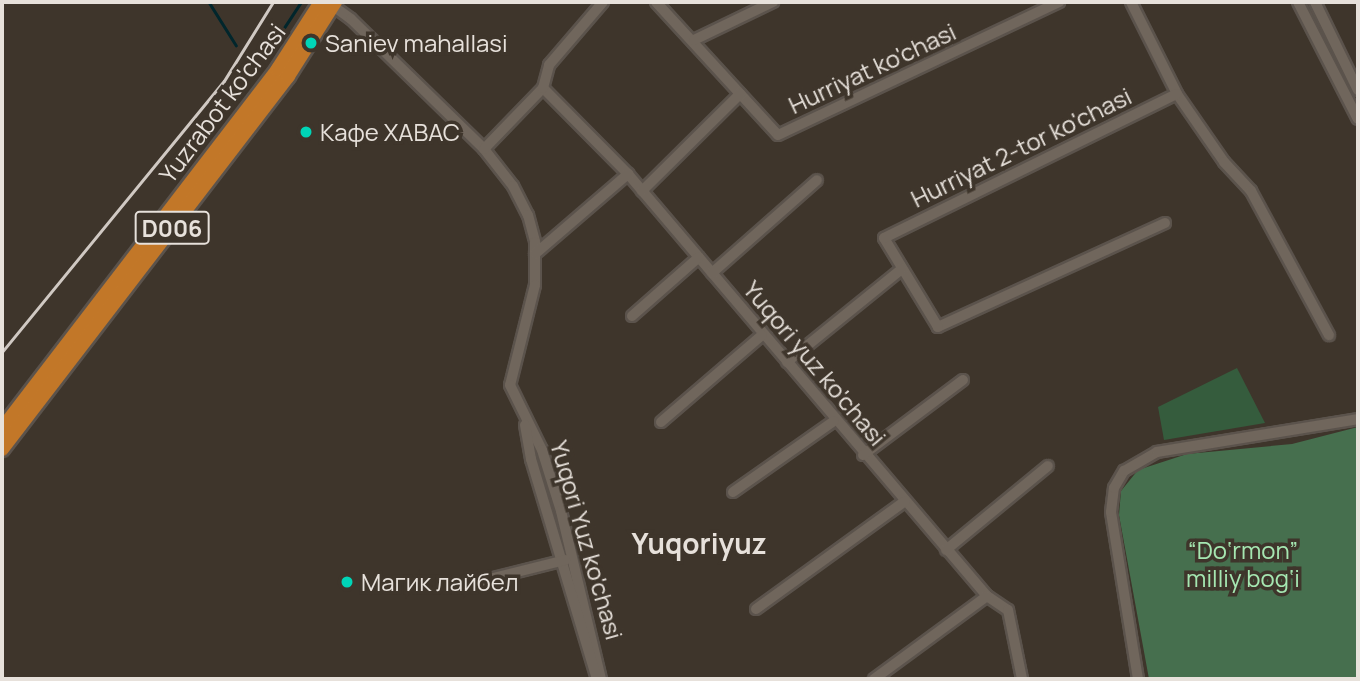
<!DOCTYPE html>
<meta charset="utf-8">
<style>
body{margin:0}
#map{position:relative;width:1360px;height:681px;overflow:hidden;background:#3e352b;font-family:Manrope,sans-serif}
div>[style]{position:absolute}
.green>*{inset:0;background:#355c3d}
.forest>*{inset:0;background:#466f4e}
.stream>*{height:2.5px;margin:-1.25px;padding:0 1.25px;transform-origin:1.25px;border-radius:1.25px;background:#01262c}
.roads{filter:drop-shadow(2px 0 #5b534c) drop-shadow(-2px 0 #5b534c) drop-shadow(0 2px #5b534c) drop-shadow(0 -2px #5b534c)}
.minor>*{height:10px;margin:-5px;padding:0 5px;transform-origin:5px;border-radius:5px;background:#70665c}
.major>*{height:14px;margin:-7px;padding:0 7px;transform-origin:7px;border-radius:7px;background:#c27728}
.rail>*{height:2.5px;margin:-1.25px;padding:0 1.25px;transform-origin:1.25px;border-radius:1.25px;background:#d0c9c3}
.dots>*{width:19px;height:19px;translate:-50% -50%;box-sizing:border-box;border:4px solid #3e352b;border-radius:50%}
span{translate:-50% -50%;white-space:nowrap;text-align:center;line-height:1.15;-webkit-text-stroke:7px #3e352b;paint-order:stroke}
.shield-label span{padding:2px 5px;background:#3e352b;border:2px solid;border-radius:5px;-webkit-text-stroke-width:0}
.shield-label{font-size:23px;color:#e7e1db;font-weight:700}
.poi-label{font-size:24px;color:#e7e1db}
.left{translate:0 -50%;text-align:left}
.street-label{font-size:24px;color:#e7e1db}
.park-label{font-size:24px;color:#a5e7b1}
.quarter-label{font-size:28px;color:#e7e1db;font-weight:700}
.frame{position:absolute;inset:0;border:4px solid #e7e1db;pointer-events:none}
</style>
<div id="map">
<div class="green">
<div style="clip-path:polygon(1237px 368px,1265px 423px,1164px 440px,1158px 407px)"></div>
</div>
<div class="forest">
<div style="clip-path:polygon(1358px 427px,1358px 679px,1149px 679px,1119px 515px,1121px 491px,1138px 470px,1187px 454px,1292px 444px)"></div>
</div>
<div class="stream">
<div style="left:209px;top:2px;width:51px;rotate:57.9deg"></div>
<div style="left:278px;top:37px;width:42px;rotate:-56.7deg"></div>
</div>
<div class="roads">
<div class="minor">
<div style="left:656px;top:2px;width:180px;rotate:47.5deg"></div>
<div style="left:778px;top:135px;width:311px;rotate:-25.3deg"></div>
<div style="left:1131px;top:2px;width:103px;rotate:63.4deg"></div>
<div style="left:1177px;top:94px;width:83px;rotate:55.3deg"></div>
<div style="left:1224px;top:162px;width:40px;rotate:47deg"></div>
<div style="left:1251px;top:191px;width:164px;rotate:61.6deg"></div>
<div style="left:1298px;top:2px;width:131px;rotate:62.9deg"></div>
<div style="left:1315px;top:2px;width:98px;rotate:64deg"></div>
<div style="left:329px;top:3px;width:27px;rotate:36deg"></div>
<div style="left:351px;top:19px;width:186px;rotate:44.3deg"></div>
<div style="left:484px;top:149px;width:47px;rotate:51.9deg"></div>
<div style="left:513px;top:186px;width:33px;rotate:63deg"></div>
<div style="left:528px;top:215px;width:28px;rotate:75deg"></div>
<div style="left:535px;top:242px;width:43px;rotate:90deg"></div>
<div style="left:535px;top:285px;width:103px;rotate:104deg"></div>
<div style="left:510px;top:385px;width:72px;rotate:63.8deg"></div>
<div style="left:542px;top:450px;width:64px;rotate:72.7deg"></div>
<div style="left:561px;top:511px;width:173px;rotate:76.6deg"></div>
<div style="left:694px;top:40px;width:88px;rotate:-25.7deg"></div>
<div style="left:543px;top:88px;width:121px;rotate:45.3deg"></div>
<div style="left:628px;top:174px;width:554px;rotate:49.61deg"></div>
<div style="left:987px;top:596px;width:25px;rotate:34deg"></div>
<div style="left:1008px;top:610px;width:70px;rotate:78.5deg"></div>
<div style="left:484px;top:149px;width:85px;rotate:-46deg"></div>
<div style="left:543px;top:88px;width:24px;rotate:-75deg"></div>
<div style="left:549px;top:65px;width:83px;rotate:-49.4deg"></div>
<div style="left:642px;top:191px;width:138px;rotate:-44.7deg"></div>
<div style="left:1165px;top:223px;width:250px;rotate:155.4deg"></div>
<div style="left:938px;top:327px;width:104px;rotate:-121.2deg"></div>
<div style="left:884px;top:238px;width:326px;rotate:-26.2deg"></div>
<div style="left:535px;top:254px;width:123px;rotate:-40.7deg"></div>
<div style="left:712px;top:273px;width:140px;rotate:-41.5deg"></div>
<div style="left:632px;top:316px;width:89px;rotate:-41.4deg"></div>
<div style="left:787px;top:362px;width:148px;rotate:-39deg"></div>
<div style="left:661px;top:422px;width:133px;rotate:-40.7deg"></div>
<div style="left:525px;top:425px;width:35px;rotate:80deg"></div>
<div style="left:531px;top:459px;width:226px;rotate:73.3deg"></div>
<div style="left:863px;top:455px;width:125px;rotate:-36.9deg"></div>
<div style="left:733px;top:492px;width:123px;rotate:-35.1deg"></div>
<div style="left:946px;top:550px;width:132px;rotate:-39.5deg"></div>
<div style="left:473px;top:583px;width:95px;rotate:-14deg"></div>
<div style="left:756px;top:609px;width:184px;rotate:-35.9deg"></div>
<div style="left:874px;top:679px;width:140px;rotate:-36.3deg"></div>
<div style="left:1138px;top:679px;width:169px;rotate:-99.2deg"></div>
<div style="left:1111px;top:512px;width:24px;rotate:-83deg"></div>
<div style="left:1114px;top:488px;width:20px;rotate:-60deg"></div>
<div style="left:1124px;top:471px;width:38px;rotate:-30deg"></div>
<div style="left:1157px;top:452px;width:204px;rotate:-9.3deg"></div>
</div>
<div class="major">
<div style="left:2px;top:429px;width:454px;rotate:-52.5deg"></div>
<div style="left:278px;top:69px;width:80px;rotate:-57.3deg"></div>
<div style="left:2px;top:449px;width:470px;rotate:-52.5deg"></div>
<div style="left:288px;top:76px;width:88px;rotate:-57.6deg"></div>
</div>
</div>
<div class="rail">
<div style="left:2px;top:352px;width:350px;rotate:-50.7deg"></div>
<div style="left:224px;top:81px;width:93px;rotate:-58.2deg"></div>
</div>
<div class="dots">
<div style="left:311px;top:43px;background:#00d5b7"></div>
<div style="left:306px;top:132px;background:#00d5b7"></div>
<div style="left:347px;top:582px;background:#00d5b7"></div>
</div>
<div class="shield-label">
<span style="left:172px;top:228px">D006</span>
</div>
<div class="poi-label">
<span class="left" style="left:325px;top:43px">Saniev mahallasi</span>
<span class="left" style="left:320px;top:132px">Кафе ХАВАС</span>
<span class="left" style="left:361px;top:582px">Магик лайбел</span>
</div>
<div class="street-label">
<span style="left:872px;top:68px;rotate:-25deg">Hurriyat ko'chasi</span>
<span style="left:222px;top:103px;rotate:-53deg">Yuzrabot ko'chasi</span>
<span style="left:1021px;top:147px;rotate:-26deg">Hurriyat 2-tor ko'chasi</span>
<span style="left:815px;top:363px;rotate:50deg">Yuqori yuz ko'chasi</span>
<span style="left:587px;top:540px;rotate:74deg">Yuqori Yuz ko'chasi</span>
</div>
<div class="park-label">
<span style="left:1243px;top:564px">“Do‘rmon”<br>milliy bog‘i</span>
</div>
<div class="quarter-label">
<span style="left:699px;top:543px">Yuqoriyuz</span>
</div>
<div class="frame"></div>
</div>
